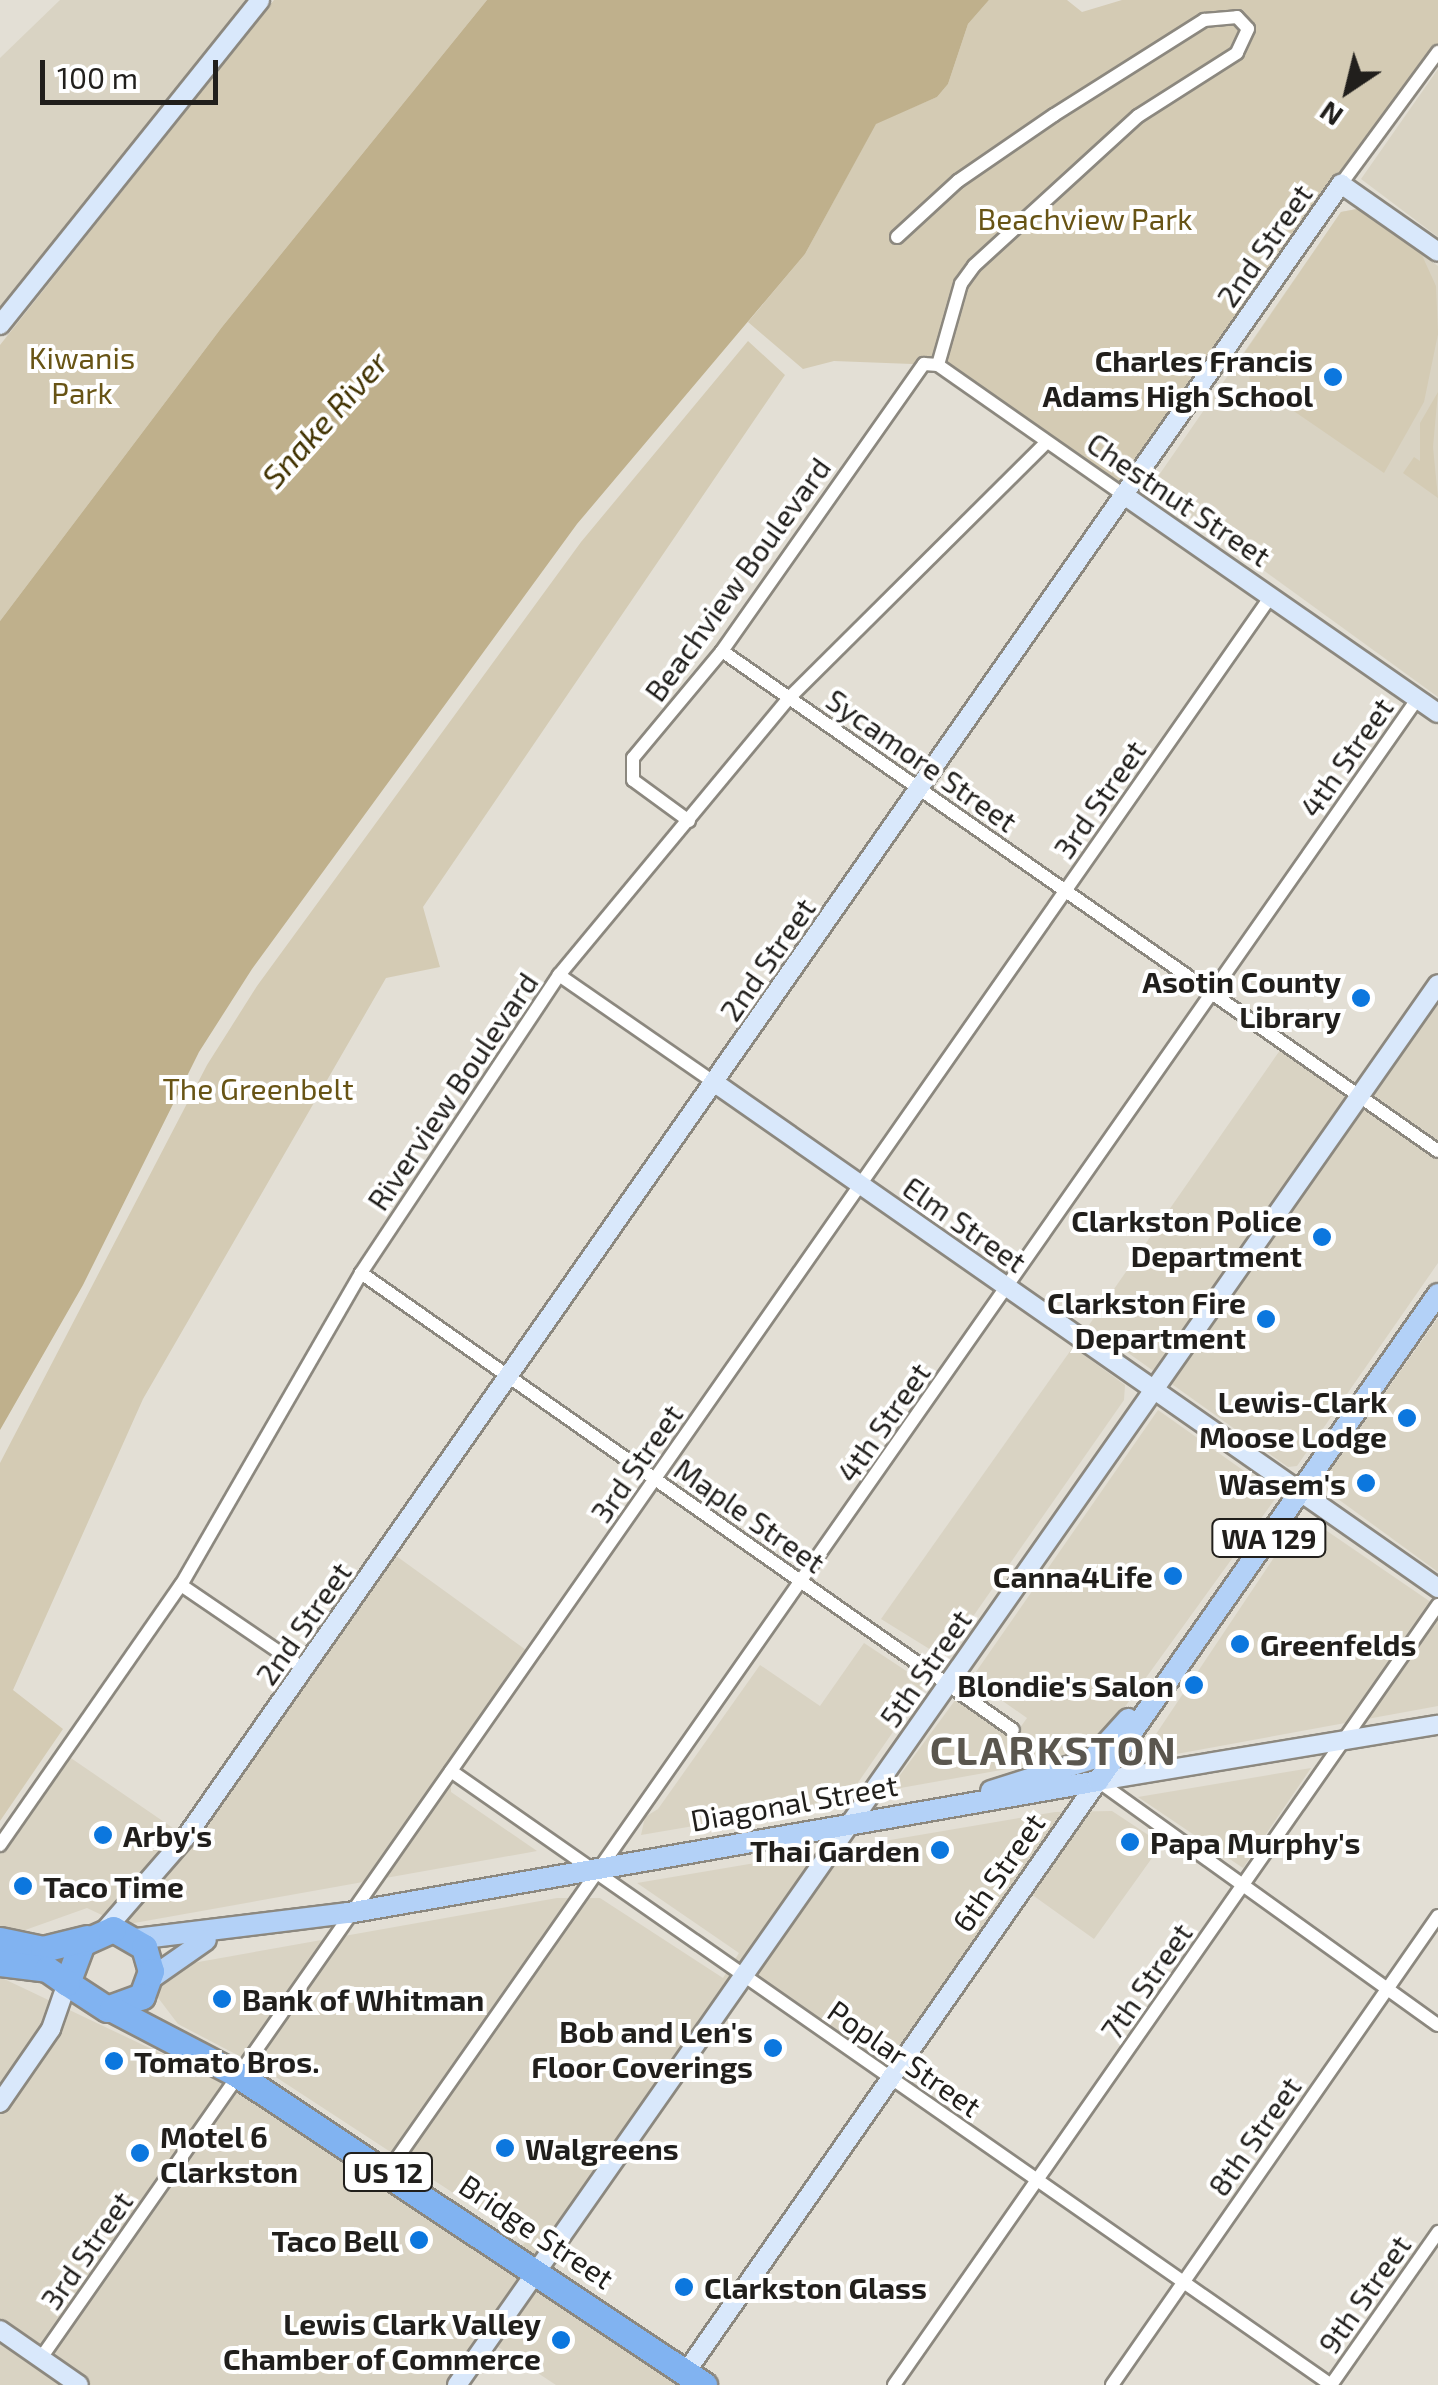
<!DOCTYPE html>
<style>
body{margin:0}
#map{position:relative;width:1438px;height:2385px;overflow:hidden;background:#e3dfd5;font-family:"Exo 2",sans-serif}
div>[style]{position:absolute}
.built>*{inset:0;background:#d9d3c3}
.green>*{inset:0;background:#d4cbb4}
.water>*{inset:0;background:#bfb08c}
.roads{filter:drop-shadow(2px 0 #8c887f) drop-shadow(-2px 0 #8c887f) drop-shadow(0 2px #8c887f) drop-shadow(0 -2px #8c887f)}
.street>*{height:12px;margin:-6px;padding:0 6px;transform-origin:6px;border-radius:6px;background:#fff}
.secondary>*{height:18px;margin:-9px;padding:0 9px;transform-origin:9px;border-radius:9px;background:#d9e8fb}
.primary>*{height:20px;margin:-10px;padding:0 10px;transform-origin:10px;border-radius:10px;background:#b3d1f7}
.highway>*{height:25px;margin:-12.5px;padding:0 12.5px;transform-origin:12.5px;border-radius:12.5px;background:#81b3f1}
.dots>*{width:28px;height:28px;translate:-50% -50%;box-sizing:border-box;border:5px solid #fff;border-radius:50%}
span{translate:-50% -50%;white-space:nowrap;text-align:center;line-height:1.15;-webkit-text-stroke:8px #fff;paint-order:stroke}
.shield-label span{padding:2px 8px;background:#fff;border:2px solid;border-radius:8px;-webkit-text-stroke-width:0}
.shield-label{font-size:28px;color:#211f1c;font-weight:700}
.park-label{font-size:30px;color:#685415}
.street-label{font-size:30px;color:#211f1c}
.poi-label{font-size:30px;color:#211f1c;font-weight:700}
.right{translate:-100% -50%;text-align:right}
.left{translate:0 -50%;text-align:left}
.water-label{font-size:32px;color:#413200;font-style:italic}
.district-label{font-size:40px;color:#5a564e;font-weight:700;letter-spacing:2.5px}
.north{position:absolute;left:1298px;top:40px;width:100px;height:100px;-webkit-text-stroke:8px #fff;paint-order:stroke;rotate:215deg;font-size:28px;font-weight:700;line-height:40px;text-align:center;color:#211f1c}
.north::after{content:'';display:block;margin:auto;width:35px;height:45px;background:#211f1c;clip-path:polygon(50% 0,100% 100%,50% 72%,0 100%)}
.scale{position:absolute;left:40px;top:60px;width:178px;height:45px;box-sizing:border-box;border:5px solid #211f1c;border-top:0;padding-left:12px;font-size:30px;line-height:35px;white-space:nowrap;color:#211f1c;-webkit-text-stroke:8px #fff;paint-order:stroke}
</style>
<div id="map">
<div class="built">
<div style="clip-path:polygon(60px 0,260px 0,0 325px,0 58px)"></div>
<div style="clip-path:polygon(1438px 69px,1438px 237px,1361px 179px)"></div>
<div style="clip-path:polygon(1357px 209px,1438px 266px,1438px 697px,1150px 488px,1341px 212px)"></div>
<div style="clip-path:polygon(1438px 984px,1438px 1263px,1297px 1466px,1288px 1467px,1089px 1325px,1285px 1043px,1360px 1096px)"></div>
<div style="clip-path:polygon(1438px 1318px,1438px 1572px,1327px 1491px,1325px 1477px)"></div>
<div style="clip-path:polygon(1073px 1347px,1125px 1385px,1124px 1400px,944px 1658px,881px 1619px)"></div>
<div style="clip-path:polygon(1158px 1410px,1278px 1495px,1106px 1733px,1075px 1757px,889px 1790px,956px 1699px,1012px 1739px,1027px 1718px,971px 1679px)"></div>
<div style="clip-path:polygon(1308px 1518px,1438px 1607px,1438px 1706px,1138px 1761px,1299px 1520px)"></div>
<div style="clip-path:polygon(388px 1550px,533px 1655px,451px 1771px,451px 1792px,537px 1851px,123px 1925px,87px 1908px,0 1939px,0 1845px,65px 1754px,186px 1837px)"></div>
<div style="clip-path:polygon(864px 1643px,926px 1684px,846px 1800px,641px 1835px,645px 1817px,658px 1809px,760px 1665px,820px 1706px)"></div>
<div style="clip-path:polygon(1311px 1768px,1243px 1868px,1138px 1797px)"></div>
<div style="clip-path:polygon(1112px 1811px,1162px 1844px,1094px 1939px,1024px 1889px,891px 2078px,745px 1978px,538px 2270px,704px 2385px,556px 2385px,489px 2341px,457px 2385px,0 2385px,0 1977px,242px 2092px,502px 2262px,527px 2241px,262px 2068px,178px 2024px,156px 1995px,176px 1966px,557px 1898px,600px 1898px,723px 1978px,739px 1953px,637px 1883px,1055px 1812px)"></div>
</div>
<div class="green">
<div style="clip-path:polygon(274px 0,487px 0,222px 327px,0 621px,0 345px)"></div>
<div style="clip-path:polygon(989px 0,1067px 0,1082px 12px,1122px 0,1438px 0,1438px 52px,1124px 495px,938px 365px,834px 361px,803px 369px,748px 322px,805px 254px,876px 123px,937px 97px,948px 84px,968px 24px)"></div>
<div style="clip-path:polygon(1357px 209px,1421px 253px,1436px 286px,1438px 334px,1424px 402px,1384px 473px,1250px 381px,1245px 352px,1341px 212px)"></div>
<div style="clip-path:polygon(748px 341px,785px 375px,423px 907px,440px 967px,386px 978px,143px 1399px,13px 1690px,63px 1729px,0 1821px,0 1463px,207px 1065px,257px 986px,581px 542px)"></div>
<div style="clip-path:polygon(1438px 392px,1433px 447px,1438px 498px,1403px 473px,1414px 457px,1420px 461px,1420px 423px)"></div>
</div>
<div class="water">
<div style="clip-path:polygon(487px 0,989px 0,968px 24px,948px 84px,937px 97px,876px 124px,805px 254px,577px 524px,252px 969px,199px 1052px,83px 1285px,0 1430px,0 621px,222px 327px)"></div>
</div>
<div class="roads">
<div class="street">
<div style="left:1341px;top:184px;width:164px;rotate:-53.7deg"></div>
<div style="left:897px;top:237px;width:83px;rotate:-42.6deg"></div>
<div style="left:958px;top:181px;width:116px;rotate:-34.5deg"></div>
<div style="left:1054px;top:115px;width:178px;rotate:-32.3deg"></div>
<div style="left:1204px;top:20px;width:33px;rotate:-5deg"></div>
<div style="left:1237px;top:17px;width:16px;rotate:47deg"></div>
<div style="left:1248px;top:29px;width:26px;rotate:115deg"></div>
<div style="left:1237px;top:53px;width:117px;rotate:147.5deg"></div>
<div style="left:1138px;top:116px;width:222px;rotate:137.6deg"></div>
<div style="left:974px;top:266px;width:22px;rotate:126deg"></div>
<div style="left:961px;top:284px;width:84px;rotate:105.9deg"></div>
<div style="left:938px;top:365px;width:227px;rotate:35deg"></div>
<div style="left:722px;top:651px;width:873px;rotate:34.93deg"></div>
<div style="left:689px;top:821px;width:69px;rotate:-143.8deg"></div>
<div style="left:633px;top:780px;width:22px;rotate:-90deg"></div>
<div style="left:633px;top:758px;width:139px;rotate:-50.2deg"></div>
<div style="left:722px;top:651px;width:351px;rotate:-54.9deg"></div>
<div style="left:924px;top:364px;width:14px;rotate:4deg"></div>
<div style="left:559px;top:975px;width:190px;rotate:34.7deg"></div>
<div style="left:361px;top:1273px;width:796px;rotate:35.03deg"></div>
<div style="left:181px;top:1585px;width:149px;rotate:34.3deg"></div>
<div style="left:451px;top:1771px;width:1073px;rotate:34.9deg"></div>
<div style="left:1098px;top:1781px;width:418px;rotate:35.7deg"></div>
<div style="left:0;top:1845px;width:317px;rotate:-55.2deg"></div>
<div style="left:181px;top:1585px;width:360px;rotate:-60deg"></div>
<div style="left:361px;top:1273px;width:358px;rotate:-56.4deg"></div>
<div style="left:559px;top:975px;width:360px;rotate:-50.3deg"></div>
<div style="left:789px;top:698px;width:363px;rotate:-44.8deg"></div>
<div style="left:388px;top:2171px;width:1796px;rotate:-55.04deg"></div>
<div style="left:41px;top:2358px;width:2149px;rotate:-55.08deg"></div>
<div style="left:894px;top:2385px;width:951px;rotate:-55.11deg"></div>
<div style="left:1112px;top:2385px;width:571px;rotate:-55.2deg"></div>
<div style="left:1331px;top:2385px;width:187px;rotate:-55deg"></div>
</div>
<div class="secondary">
<div style="left:0;top:325px;width:416px;rotate:-51.3deg"></div>
<div style="left:1124px;top:495px;width:382px;rotate:34.8deg"></div>
<div style="left:715px;top:1083px;width:882px;rotate:34.93deg"></div>
<div style="left:106px;top:1929px;width:122px;rotate:-49deg"></div>
<div style="left:186px;top:1837px;width:2017px;rotate:-55.06deg"></div>
<div style="left:1341px;top:184px;width:118px;rotate:35deg"></div>
<div style="left:0;top:2103px;width:90px;rotate:-55.4deg"></div>
<div style="left:51px;top:2029px;width:49px;rotate:-70.8deg"></div>
<div style="left:0;top:2330px;width:96px;rotate:34.8deg"></div>
<div style="left:686px;top:2372px;width:720px;rotate:-55.12deg"></div>
<div style="left:1098px;top:1781px;width:345px;rotate:-9.4deg"></div>
<div style="left:457px;top:2385px;width:1710px;rotate:-55deg"></div>
</div>
<div class="primary">
<div style="left:991px;top:1791px;width:106px;rotate:-17.6deg"></div>
<div style="left:1092px;top:1759px;width:54px;rotate:-48deg"></div>
<div style="left:136px;top:1939px;width:214px;rotate:-7deg"></div>
<div style="left:348px;top:1913px;width:762px;rotate:-9.98deg"></div>
<div style="left:1098px;top:1781px;width:594px;rotate:-55.08deg"></div>
<div style="left:150px;top:1979px;width:68px;rotate:-34.9deg"></div>
</div>
<div class="highway">
<div style="left:113px;top:1929px;width:36px;rotate:30deg"></div>
<div style="left:144px;top:1947px;width:25px;rotate:74deg"></div>
<div style="left:151px;top:1971px;width:27px;rotate:110deg"></div>
<div style="left:142px;top:1996px;width:37px;rotate:160deg"></div>
<div style="left:107px;top:2009px;width:48px;rotate:-147deg"></div>
<div style="left:67px;top:1983px;width:43px;rotate:-69.4deg"></div>
<div style="left:82px;top:1943px;width:34px;rotate:-24deg"></div>
<div style="left:0;top:1940px;width:44px;rotate:11.8deg"></div>
<div style="left:43px;top:1949px;width:45px;rotate:-14deg"></div>
<div style="left:0;top:1963px;width:47px;rotate:7.3deg"></div>
<div style="left:47px;top:1969px;width:24px;rotate:35deg"></div>
<div style="left:112px;top:2009px;width:142px;rotate:27.6deg"></div>
<div style="left:238px;top:2075px;width:560px;rotate:33.63deg"></div>
</div>
</div>
<div class="dots">
<div style="left:1333px;top:377px;background:#0c77de"></div>
<div style="left:1361px;top:998px;background:#0c77de"></div>
<div style="left:1322px;top:1237px;background:#0c77de"></div>
<div style="left:1266px;top:1319px;background:#0c77de"></div>
<div style="left:1407px;top:1418px;background:#0c77de"></div>
<div style="left:1366px;top:1483px;background:#0c77de"></div>
<div style="left:1173px;top:1576px;background:#0c77de"></div>
<div style="left:1240px;top:1644px;background:#0c77de"></div>
<div style="left:1194px;top:1685px;background:#0c77de"></div>
<div style="left:103px;top:1835px;background:#0c77de"></div>
<div style="left:1130px;top:1842px;background:#0c77de"></div>
<div style="left:940px;top:1850px;background:#0c77de"></div>
<div style="left:23px;top:1886px;background:#0c77de"></div>
<div style="left:222px;top:1999px;background:#0c77de"></div>
<div style="left:773px;top:2048px;background:#0c77de"></div>
<div style="left:114px;top:2061px;background:#0c77de"></div>
<div style="left:505px;top:2148px;background:#0c77de"></div>
<div style="left:140px;top:2153px;background:#0c77de"></div>
<div style="left:419px;top:2240px;background:#0c77de"></div>
<div style="left:684px;top:2287px;background:#0c77de"></div>
<div style="left:561px;top:2340px;background:#0c77de"></div>
</div>
<div class="shield-label">
<span style="left:1269px;top:1538px">WA 129</span>
<span style="left:388px;top:2172px">US 12</span>
</div>
<div class="park-label">
<span style="left:1085px;top:218px">Beachview Park</span>
<span style="left:82px;top:374px">Kiwanis<br>Park</span>
<span style="left:258px;top:1088px">The Greenbelt</span>
</div>
<div class="street-label">
<span style="left:1264px;top:245px;rotate:-55deg">2nd Street</span>
<span style="left:1179px;top:499px;rotate:34deg">Chestnut Street</span>
<span style="left:737px;top:579px;rotate:-54deg">Beachview Boulevard</span>
<span style="left:1346px;top:757px;rotate:-55deg">4th Street</span>
<span style="left:922px;top:760px;rotate:35deg">Sycamore Street</span>
<span style="left:1099px;top:799px;rotate:-55deg">3rd Street</span>
<span style="left:767px;top:959px;rotate:-55deg">2nd Street</span>
<span style="left:452px;top:1091px;rotate:-56deg">Riverview Boulevard</span>
<span style="left:965px;top:1224px;rotate:35deg">Elm Street</span>
<span style="left:883px;top:1422px;rotate:-55deg">4th Street</span>
<span style="left:636px;top:1463px;rotate:-55deg">3rd Street</span>
<span style="left:750px;top:1515px;rotate:35deg">Maple Street</span>
<span style="left:303px;top:1623px;rotate:-55deg">2nd Street</span>
<span style="left:925px;top:1668px;rotate:-55deg">5th Street</span>
<span style="left:794px;top:1802px;rotate:-10deg">Diagonal Street</span>
<span style="left:998px;top:1872px;rotate:-55deg">6th Street</span>
<span style="left:1146px;top:1981px;rotate:-55deg">7th Street</span>
<span style="left:905px;top:2058px;rotate:35deg">Poplar Street</span>
<span style="left:1254px;top:2136px;rotate:-55deg">8th Street</span>
<span style="left:537px;top:2231px;rotate:34deg">Bridge Street</span>
<span style="left:86px;top:2250px;rotate:-55deg">3rd Street</span>
<span style="left:1364px;top:2294px;rotate:-55deg">9th Street</span>
</div>
<div class="poi-label">
<span class="right" style="left:1313px;top:377px">Charles Francis<br>Adams High School</span>
<span class="right" style="left:1341px;top:998px">Asotin County<br>Library</span>
<span class="right" style="left:1302px;top:1237px">Clarkston Police<br>Department</span>
<span class="right" style="left:1246px;top:1319px">Clarkston Fire<br>Department</span>
<span class="right" style="left:1387px;top:1418px">Lewis-Clark<br>Moose Lodge</span>
<span class="right" style="left:1346px;top:1483px">Wasem's</span>
<span class="right" style="left:1153px;top:1576px">Canna4Life</span>
<span class="left" style="left:1260px;top:1644px">Greenfelds</span>
<span class="right" style="left:1174px;top:1685px">Blondie's Salon</span>
<span class="left" style="left:123px;top:1835px">Arby's</span>
<span class="left" style="left:1150px;top:1842px">Papa Murphy's</span>
<span class="right" style="left:920px;top:1850px">Thai Garden</span>
<span class="left" style="left:43px;top:1886px">Taco Time</span>
<span class="left" style="left:242px;top:1999px">Bank of Whitman</span>
<span class="right" style="left:753px;top:2048px">Bob and Len's<br>Floor Coverings</span>
<span class="left" style="left:134px;top:2061px">Tomato Bros.</span>
<span class="left" style="left:160px;top:2153px">Motel 6<br>Clarkston</span>
<span class="left" style="left:525px;top:2148px">Walgreens</span>
<span class="right" style="left:399px;top:2240px">Taco Bell</span>
<span class="left" style="left:704px;top:2287px">Clarkston Glass</span>
<span class="right" style="left:541px;top:2340px">Lewis Clark Valley<br>Chamber of Commerce</span>
</div>
<div class="water-label">
<span style="left:324px;top:419px;rotate:-48deg">Snake River</span>
</div>
<div class="district-label">
<span style="left:1054px;top:1749px">CLARKSTON</span>
</div>
<div class="north">N</div>
<div class="scale">100 m</div>
</div>
